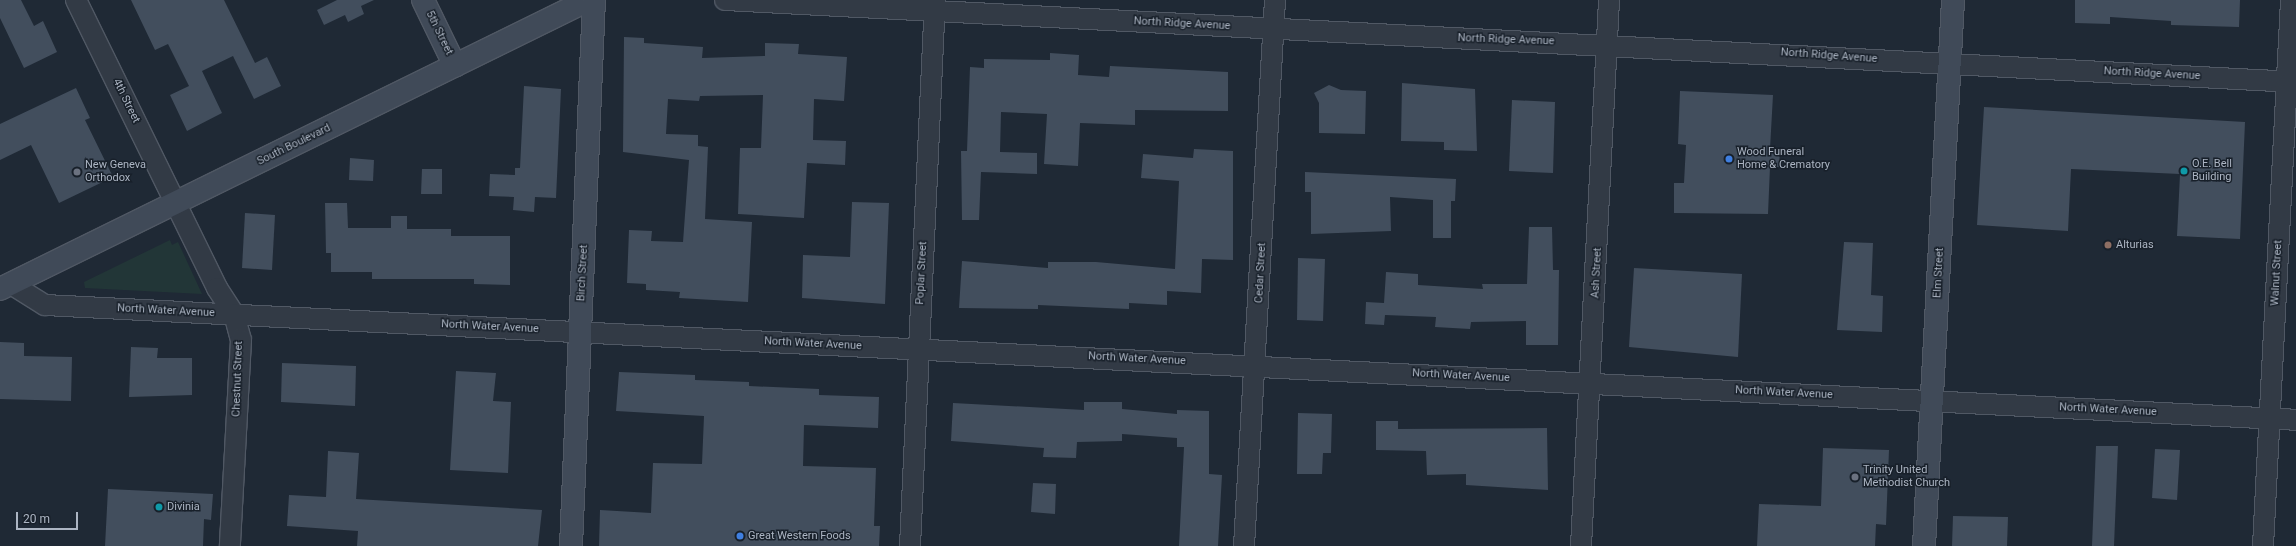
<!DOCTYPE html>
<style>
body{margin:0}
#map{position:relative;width:2296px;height:546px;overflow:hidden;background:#1f2935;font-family:Roboto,sans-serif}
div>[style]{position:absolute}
.green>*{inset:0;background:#223637}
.building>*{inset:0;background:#424e5d}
.roads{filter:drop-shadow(1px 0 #505864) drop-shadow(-1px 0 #505864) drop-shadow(0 1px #505864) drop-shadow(0 -1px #505864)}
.street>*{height:20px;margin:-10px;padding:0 10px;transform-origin:10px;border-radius:10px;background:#323a45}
.secondary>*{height:22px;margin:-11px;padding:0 11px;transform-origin:11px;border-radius:11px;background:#404a58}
.dots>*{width:11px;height:11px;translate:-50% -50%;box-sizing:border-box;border:2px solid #18202a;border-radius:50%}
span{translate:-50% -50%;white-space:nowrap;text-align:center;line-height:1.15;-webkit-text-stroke:3px #18202a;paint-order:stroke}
.street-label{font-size:11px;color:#acb5c3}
.poi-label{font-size:11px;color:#acb5c3}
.left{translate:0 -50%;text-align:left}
.scale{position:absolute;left:16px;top:512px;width:62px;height:18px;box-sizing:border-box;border:2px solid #acb5c3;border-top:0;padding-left:5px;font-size:12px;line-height:14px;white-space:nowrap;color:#acb5c3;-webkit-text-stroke:3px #18202a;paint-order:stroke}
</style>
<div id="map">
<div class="green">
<div style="clip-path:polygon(170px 240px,172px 245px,178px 242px,202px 294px,85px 288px,84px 282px)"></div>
</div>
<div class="building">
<div style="clip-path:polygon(0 0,21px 0,34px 26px,43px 21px,57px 52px,24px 68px,0 18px)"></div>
<div style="clip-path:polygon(131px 0,224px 0,255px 63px,267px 57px,281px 86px,254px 99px,233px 56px,202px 71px,222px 113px,187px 131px,170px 95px,189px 86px,168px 44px,155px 50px)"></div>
<div style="clip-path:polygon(337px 0,374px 0,361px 6px,364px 14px,348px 22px,345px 15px,324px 25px,317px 10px)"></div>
<div style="clip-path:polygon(2075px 0,2240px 0,2239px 27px,2171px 25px,2171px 21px,2110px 17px,2110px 24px,2075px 23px)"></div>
<div style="clip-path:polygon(624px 37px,644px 38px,644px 43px,703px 47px,702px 58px,765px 56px,765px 43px,799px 44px,798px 54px,847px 57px,844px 101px,814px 99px,813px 140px,846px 141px,845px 165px,807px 163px,804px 218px,738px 214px,740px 148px,761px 148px,763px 95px,700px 96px,699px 101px,668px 99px,666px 134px,698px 135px,698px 146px,708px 147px,705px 219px,752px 222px,748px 302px,679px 298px,680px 292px,646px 290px,646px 284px,627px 283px,629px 230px,652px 231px,651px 241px,683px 242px,689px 160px,623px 152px)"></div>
<div style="clip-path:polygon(1050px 53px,1079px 55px,1078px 75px,1109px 77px,1110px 66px,1228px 72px,1228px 111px,1135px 110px,1135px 125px,1080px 123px,1078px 166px,1044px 164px,1047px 114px,1001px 112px,1000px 152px,1037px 153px,1037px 174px,981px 172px,979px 220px,962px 220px,961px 151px,967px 151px,970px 67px,984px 68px,984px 59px,1050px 60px)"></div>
<div style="clip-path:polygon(1402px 83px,1475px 89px,1477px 151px,1444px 150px,1444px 142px,1401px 141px)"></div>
<div style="clip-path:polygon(1329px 85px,1341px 90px,1366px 91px,1365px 134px,1319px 133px,1319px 103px,1314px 93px)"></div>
<div style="clip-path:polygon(524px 86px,561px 89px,556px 198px,535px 197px,534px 212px,513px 210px,514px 197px,489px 196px,490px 174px,515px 175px,515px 168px,520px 168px)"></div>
<div style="clip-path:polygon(76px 88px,90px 118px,85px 120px,113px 177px,59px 203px,31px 145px,0 160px,0 124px)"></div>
<div style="clip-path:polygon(1680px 91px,1773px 95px,1770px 149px,1780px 149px,1779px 167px,1770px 167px,1768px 214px,1674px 213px,1674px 183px,1684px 183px,1686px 145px,1678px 144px)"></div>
<div style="clip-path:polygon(1512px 100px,1555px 102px,1553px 173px,1509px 171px)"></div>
<div style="clip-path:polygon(1984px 107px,2245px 122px,2240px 239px,2177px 236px,2180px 174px,2071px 169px,2068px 231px,1977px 225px)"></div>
<div style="clip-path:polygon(1194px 149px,1233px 151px,1233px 260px,1202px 259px,1201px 293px,1167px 291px,1167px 305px,1129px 303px,1129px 309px,1038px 305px,1038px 309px,959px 308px,962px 261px,1048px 268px,1048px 262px,1096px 262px,1175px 269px,1179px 181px,1141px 178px,1143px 154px,1193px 158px)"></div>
<div style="clip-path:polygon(350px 158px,374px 160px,373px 181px,349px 180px)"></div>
<div style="clip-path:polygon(422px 169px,442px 169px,442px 194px,421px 194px)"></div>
<div style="clip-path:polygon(1305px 172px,1456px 179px,1455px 201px,1451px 201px,1451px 238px,1433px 238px,1433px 200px,1390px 197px,1391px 231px,1311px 234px,1311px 192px,1305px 192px)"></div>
<div style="clip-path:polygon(852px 202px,889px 203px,885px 304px,802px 298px,803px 255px,850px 257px)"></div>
<div style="clip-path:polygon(325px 203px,347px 203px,348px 228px,391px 228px,391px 216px,407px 216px,407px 229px,451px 229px,451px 236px,510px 236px,510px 285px,474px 284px,474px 279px,372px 279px,372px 272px,331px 272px,331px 253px,326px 253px)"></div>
<div style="clip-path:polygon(245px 213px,275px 215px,272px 270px,242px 268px)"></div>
<div style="clip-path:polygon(1529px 227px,1552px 227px,1553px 270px,1559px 270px,1558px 345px,1526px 345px,1526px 321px,1471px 322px,1470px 329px,1435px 327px,1436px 317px,1385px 315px,1384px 325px,1365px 324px,1366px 302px,1384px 303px,1386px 272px,1418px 274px,1418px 285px,1483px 289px,1482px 284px,1527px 284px)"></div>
<div style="clip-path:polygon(1844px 242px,1873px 243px,1871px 295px,1883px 296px,1882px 332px,1837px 330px)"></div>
<div style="clip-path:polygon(1298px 258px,1325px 259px,1323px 321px,1297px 320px)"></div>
<div style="clip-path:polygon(1634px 268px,1742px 274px,1738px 357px,1629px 347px)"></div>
<div style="clip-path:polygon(0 342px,24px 343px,24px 356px,72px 357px,71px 401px,0 399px)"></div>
<div style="clip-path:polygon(131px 347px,158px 348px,157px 358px,192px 358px,192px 395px,129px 397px)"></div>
<div style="clip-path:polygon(282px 363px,356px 366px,355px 406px,281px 402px)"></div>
<div style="clip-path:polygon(456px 371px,496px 373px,493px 401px,511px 402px,508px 473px,450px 470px)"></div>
<div style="clip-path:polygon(619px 372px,695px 375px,695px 380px,749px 382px,749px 386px,819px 389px,819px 395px,879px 397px,878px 428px,804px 425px,803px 466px,876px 468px,874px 526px,880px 526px,879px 546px,599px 546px,600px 510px,651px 513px,653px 463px,702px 464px,704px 416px,616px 411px)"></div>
<div style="clip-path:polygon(1084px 402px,1122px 402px,1122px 409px,1177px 414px,1177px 410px,1209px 411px,1209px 474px,1222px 475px,1218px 546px,1179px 546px,1184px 447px,1177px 447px,1177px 438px,1122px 434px,1122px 441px,1077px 442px,1076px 458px,1043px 457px,1044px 448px,951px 441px,953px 403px,1084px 410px)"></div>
<div style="clip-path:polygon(1298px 413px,1332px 414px,1331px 453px,1323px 453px,1322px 474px,1297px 474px)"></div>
<div style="clip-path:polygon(1376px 421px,1398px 421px,1398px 429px,1547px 428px,1548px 490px,1466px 485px,1466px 474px,1427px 475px,1426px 451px,1376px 450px)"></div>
<div style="clip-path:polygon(2096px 446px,2118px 446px,2114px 546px,2092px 546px)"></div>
<div style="clip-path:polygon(1823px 448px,1889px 450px,1886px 525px,1876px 524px,1875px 546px,1757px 546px,1759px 504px,1821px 506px)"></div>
<div style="clip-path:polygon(2155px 449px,2180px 450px,2177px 500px,2152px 498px)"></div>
<div style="clip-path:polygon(328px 451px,359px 453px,356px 499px,542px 510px,538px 546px,357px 546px,358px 531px,287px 526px,289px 495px,326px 497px)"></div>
<div style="clip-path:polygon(1033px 483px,1056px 484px,1055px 514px,1031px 512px)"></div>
<div style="clip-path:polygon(108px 489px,213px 494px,211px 520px,204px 519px,203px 546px,105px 546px)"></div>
<div style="clip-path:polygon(1953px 516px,2008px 517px,2007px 546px,1952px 546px)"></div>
</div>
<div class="roads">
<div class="street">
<div style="left:76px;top:0;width:321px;rotate:63.9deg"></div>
<div style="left:217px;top:288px;width:31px;rotate:57deg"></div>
<div style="left:234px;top:314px;width:27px;rotate:75deg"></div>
<div style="left:241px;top:340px;width:206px;rotate:93.1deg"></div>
<div style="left:725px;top:0;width:1573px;rotate:2.99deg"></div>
<div style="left:11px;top:284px;width:40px;rotate:32deg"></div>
<div style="left:45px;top:305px;width:2254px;rotate:2.92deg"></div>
<div style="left:910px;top:546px;width:547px;rotate:-87.38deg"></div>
<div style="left:1244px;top:546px;width:547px;rotate:-86.75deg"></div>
<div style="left:1581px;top:546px;width:547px;rotate:-87.06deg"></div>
<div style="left:2263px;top:546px;width:547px;rotate:-87.06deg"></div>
</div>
<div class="secondary">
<div style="left:423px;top:0;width:73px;rotate:64.1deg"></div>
<div style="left:0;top:289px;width:655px;rotate:-26.17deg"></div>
<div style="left:571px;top:546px;width:546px;rotate:-87.59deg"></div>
<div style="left:1924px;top:546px;width:547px;rotate:-86.96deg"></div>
</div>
</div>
<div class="dots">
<div style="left:1729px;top:159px;background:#3f7fe0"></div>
<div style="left:2184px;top:171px;background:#0f9aa8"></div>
<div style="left:77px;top:172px;background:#6b7280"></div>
<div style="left:2108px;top:245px;background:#8d6e63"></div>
<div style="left:1855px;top:477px;background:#6b7280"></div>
<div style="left:159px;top:507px;background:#0f9aa8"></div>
<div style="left:740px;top:536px;background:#3f7fe0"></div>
</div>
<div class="street-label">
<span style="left:1182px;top:24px;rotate:3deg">North Ridge Avenue</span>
<span style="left:439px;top:33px;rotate:64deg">5th Street</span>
<span style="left:1506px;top:40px;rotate:2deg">North Ridge Avenue</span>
<span style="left:1829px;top:56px;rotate:4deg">North Ridge Avenue</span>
<span style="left:2152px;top:74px;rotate:3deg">North Ridge Avenue</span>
<span style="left:126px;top:101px;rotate:64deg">4th Street</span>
<span style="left:294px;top:145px;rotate:-26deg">South Boulevard</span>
<span style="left:583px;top:273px;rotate:-87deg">Birch Street</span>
<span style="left:922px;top:273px;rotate:-87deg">Poplar Street</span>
<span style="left:1261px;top:273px;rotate:-87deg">Cedar Street</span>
<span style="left:1597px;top:273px;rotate:-87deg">Ash Street</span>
<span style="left:1939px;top:273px;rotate:-87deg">Elm Street</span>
<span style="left:2277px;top:273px;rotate:-87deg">Walnut Street</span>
<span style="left:166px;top:311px;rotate:3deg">North Water Avenue</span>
<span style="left:490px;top:327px;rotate:3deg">North Water Avenue</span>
<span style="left:813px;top:344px;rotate:3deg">North Water Avenue</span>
<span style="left:1137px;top:359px;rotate:3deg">North Water Avenue</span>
<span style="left:1461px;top:376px;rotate:3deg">North Water Avenue</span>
<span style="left:238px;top:379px;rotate:-88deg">Chestnut Street</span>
<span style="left:1784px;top:393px;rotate:3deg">North Water Avenue</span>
<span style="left:2108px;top:410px;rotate:3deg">North Water Avenue</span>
</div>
<div class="poi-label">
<span class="left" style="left:1737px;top:159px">Wood Funeral<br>Home &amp; Crematory</span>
<span class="left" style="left:2192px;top:171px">O.E. Bell<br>Building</span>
<span class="left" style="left:85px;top:172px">New Geneva<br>Orthodox</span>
<span class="left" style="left:2116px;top:245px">Alturias</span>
<span class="left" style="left:1863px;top:477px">Trinity United<br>Methodist Church</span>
<span class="left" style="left:167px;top:507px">Divinia</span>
<span class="left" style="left:748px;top:536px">Great Western Foods</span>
</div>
<div class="scale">20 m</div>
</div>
